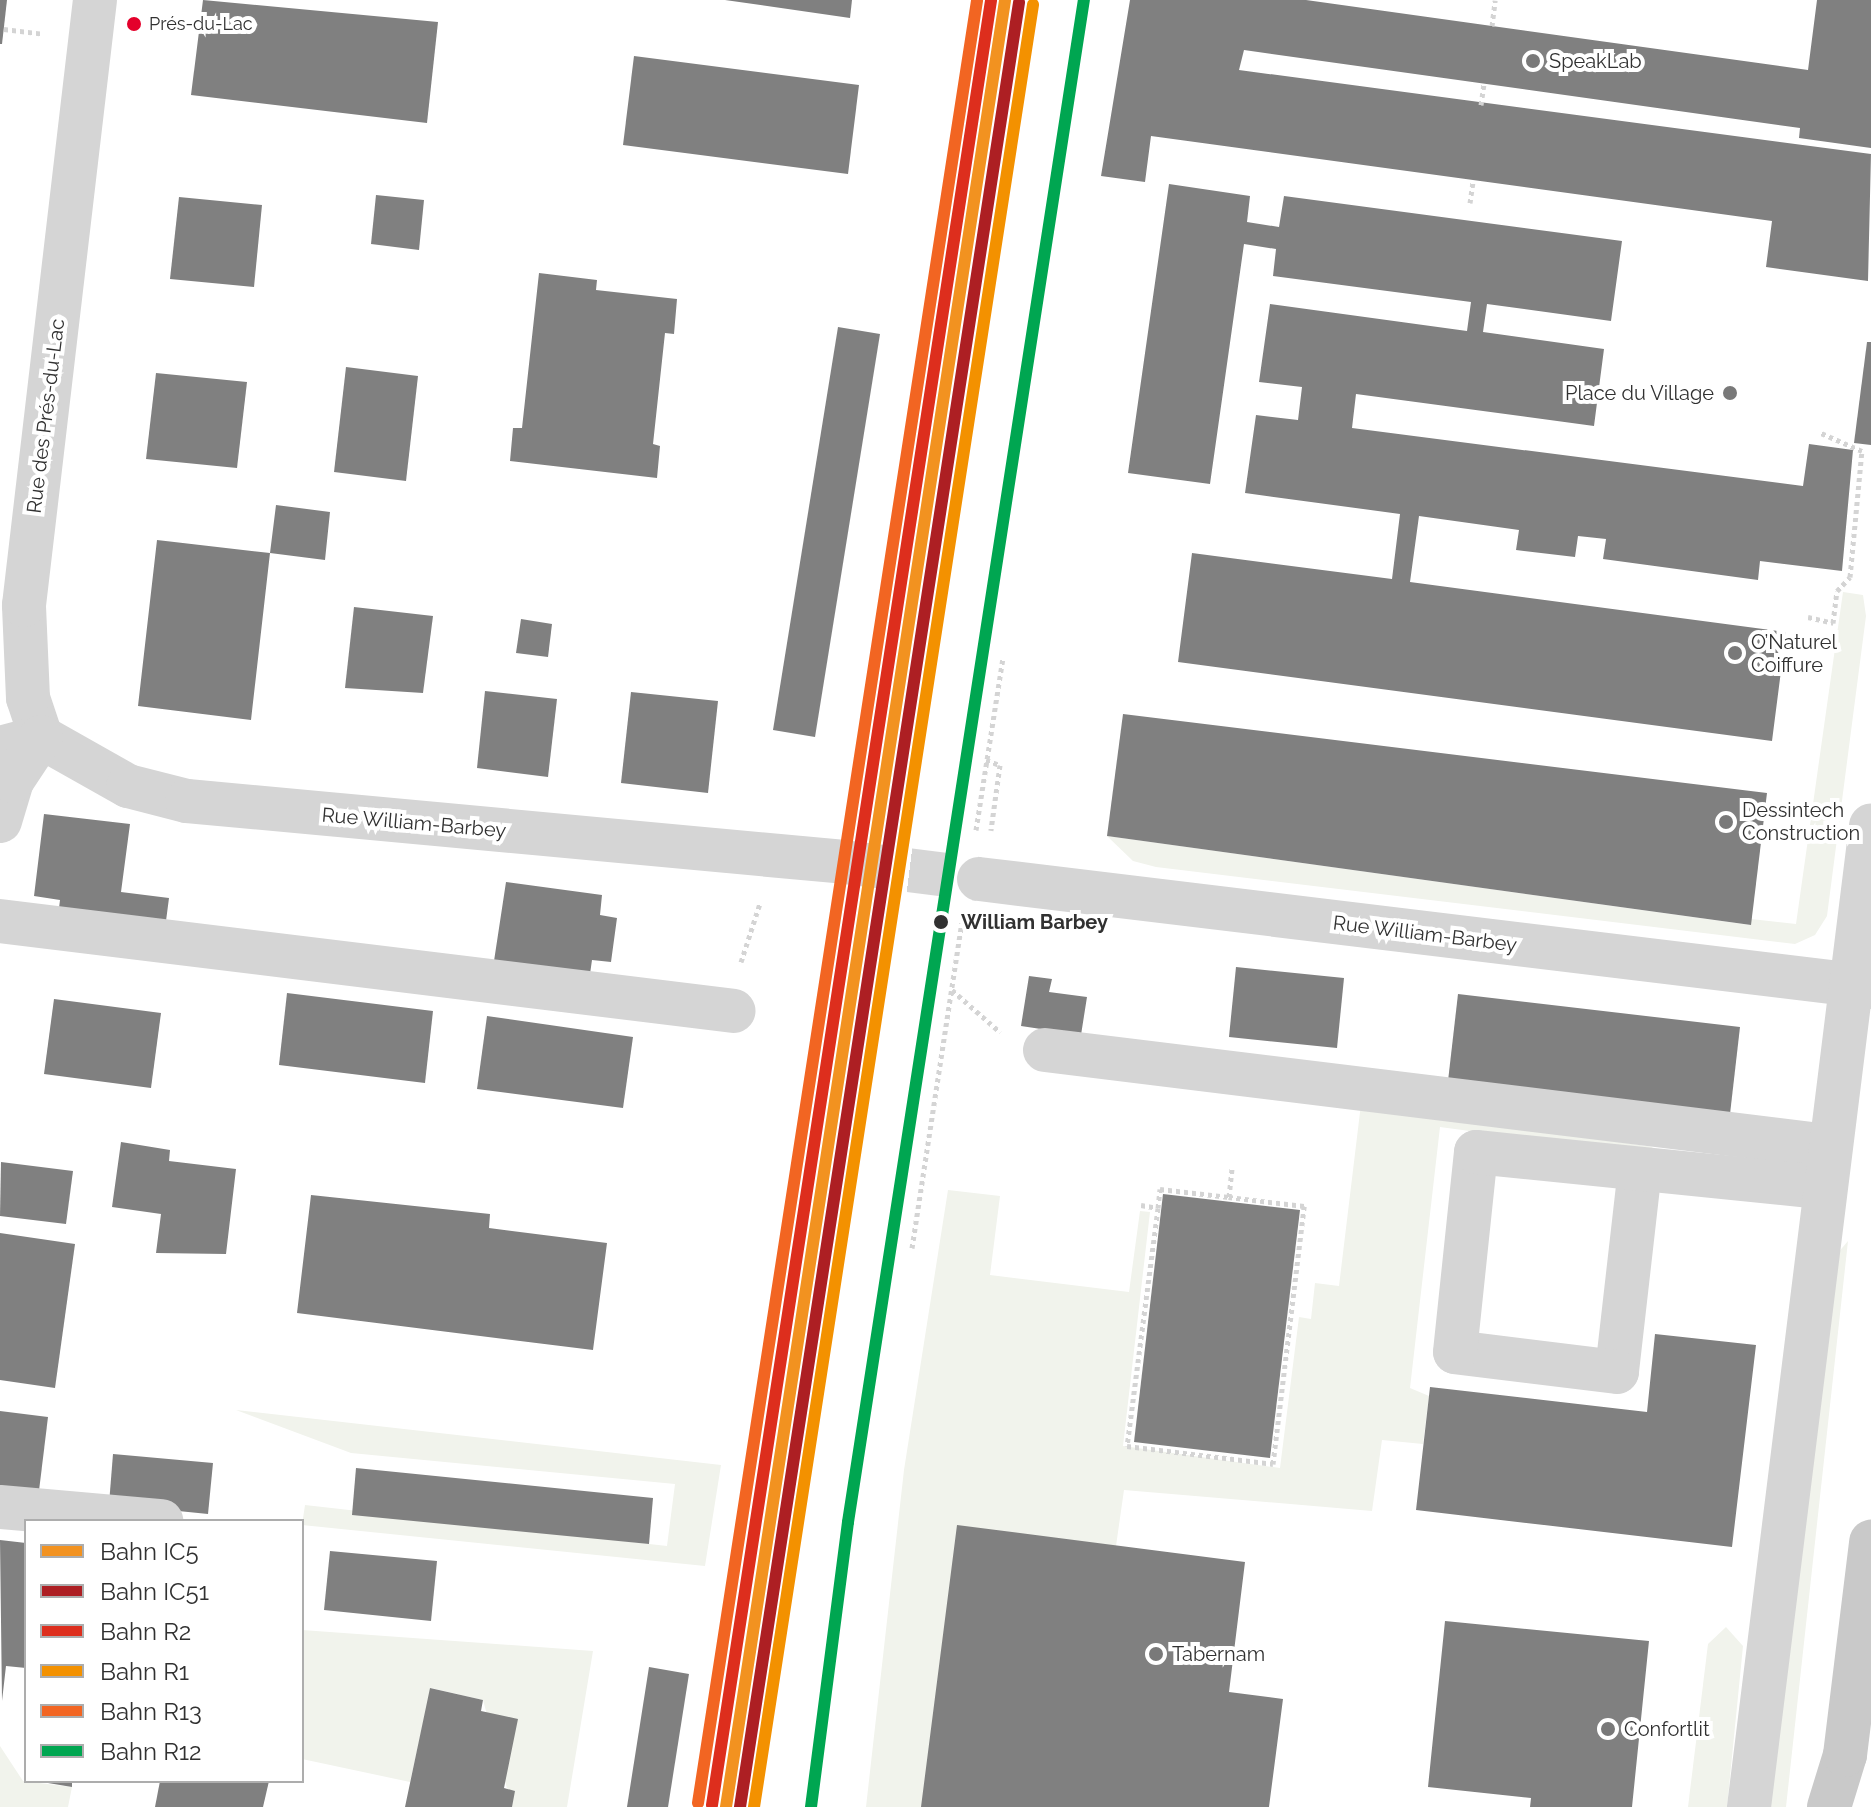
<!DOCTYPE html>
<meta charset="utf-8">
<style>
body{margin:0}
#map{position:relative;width:1871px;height:1807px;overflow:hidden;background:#fff;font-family:Raleway,sans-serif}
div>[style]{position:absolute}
.green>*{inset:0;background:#f1f3ec}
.building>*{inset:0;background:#808080}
.minor-tunnel>*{height:44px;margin-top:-22px;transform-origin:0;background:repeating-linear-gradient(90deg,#d6d6d6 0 44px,transparent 0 66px)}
.path>*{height:5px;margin-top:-2.5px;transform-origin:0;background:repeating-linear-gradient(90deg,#d4d4d4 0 4px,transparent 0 8px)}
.minor>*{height:44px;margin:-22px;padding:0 22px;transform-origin:22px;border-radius:22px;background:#d5d5d5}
.major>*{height:44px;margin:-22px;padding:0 22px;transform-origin:22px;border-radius:22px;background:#c9c9c9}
.rail-1>*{height:12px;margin:-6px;padding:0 6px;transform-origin:6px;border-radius:6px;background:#f29220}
.rail-2>*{height:12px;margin:-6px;padding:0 6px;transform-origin:6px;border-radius:6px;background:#ad1f23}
.rail-3>*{height:12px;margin:-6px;padding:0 6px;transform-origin:6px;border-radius:6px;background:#dd2e1d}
.rail-4>*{height:12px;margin:-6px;padding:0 6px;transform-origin:6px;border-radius:6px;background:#f39100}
.rail-5>*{height:12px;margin:-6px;padding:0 6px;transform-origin:6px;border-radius:6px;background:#f26522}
.rail-6>*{height:12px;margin:-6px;padding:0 6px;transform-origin:6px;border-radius:6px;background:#00a651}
.dots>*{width:22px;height:22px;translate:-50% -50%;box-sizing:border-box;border:4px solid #fff;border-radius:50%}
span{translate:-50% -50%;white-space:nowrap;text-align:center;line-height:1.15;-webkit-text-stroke:8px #fff;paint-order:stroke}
.bus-label{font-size:18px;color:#313131}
.left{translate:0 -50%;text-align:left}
.poi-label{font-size:20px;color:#313131}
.right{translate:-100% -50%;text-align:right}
.street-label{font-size:20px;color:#313131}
.stop-label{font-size:20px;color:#313131;font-weight:700}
.legend{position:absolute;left:24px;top:1519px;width:280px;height:264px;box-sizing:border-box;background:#fff;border:2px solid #adadad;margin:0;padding:10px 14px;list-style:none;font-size:24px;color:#313131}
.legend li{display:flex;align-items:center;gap:16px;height:40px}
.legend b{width:40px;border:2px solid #adadad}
</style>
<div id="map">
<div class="green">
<div style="clip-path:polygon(1843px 592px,1863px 595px,1866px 616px,1827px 916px,1815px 935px,1795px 944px,1156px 867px,1133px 861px,1107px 836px,1750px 925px,1751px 919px,1796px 924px)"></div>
<div style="clip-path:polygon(1361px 1104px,1653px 1147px,1644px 1154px,1440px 1127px,1410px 1388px,1429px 1396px,1423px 1444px,1382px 1440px,1372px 1511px,1124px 1490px,1116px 1546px,921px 1807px,866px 1807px,904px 1470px,948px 1190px,1000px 1196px,990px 1275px,1129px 1292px,1140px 1211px,1150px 1212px,1123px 1446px,1280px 1468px,1299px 1317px,1311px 1319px,1315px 1283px,1339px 1286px)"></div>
<div style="clip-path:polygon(1848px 1241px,1786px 1807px,1767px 1807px,1831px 1261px)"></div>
<div style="clip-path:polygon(236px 1410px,721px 1465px,705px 1566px,302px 1525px,305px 1505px,667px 1546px,675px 1484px,351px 1453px)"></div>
<div style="clip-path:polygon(1726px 1627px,1743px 1646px,1727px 1807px,1688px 1807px,1708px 1644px)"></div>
<div style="clip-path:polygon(302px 1630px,593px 1651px,567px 1807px,512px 1807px,483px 1700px,431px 1688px,410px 1782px,302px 1759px)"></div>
<div style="clip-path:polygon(0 1746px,23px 1781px,72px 1787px,68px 1807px,0 1807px)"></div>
</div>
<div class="building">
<div style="clip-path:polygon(0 0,7px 0,2px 44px,0 44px)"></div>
<div style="clip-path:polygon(203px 0,438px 22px,427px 123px,191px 95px)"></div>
<div style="clip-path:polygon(725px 0,852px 0,850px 18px)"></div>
<div style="clip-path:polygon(1130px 0,1306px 0,1808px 70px,1817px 0,1871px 0,1871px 148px,1799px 138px,1800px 128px,1244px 50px,1239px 70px,1871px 154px,1868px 281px,1766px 267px,1772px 221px,1151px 136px,1145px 182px,1101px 176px)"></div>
<div style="clip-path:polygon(634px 56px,859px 85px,848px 174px,623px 145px)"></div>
<div style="clip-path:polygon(1169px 184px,1250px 196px,1247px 222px,1279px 227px,1284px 196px,1622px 241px,1611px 321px,1487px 304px,1483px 332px,1604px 349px,1594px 426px,1356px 394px,1352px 428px,1803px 486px,1809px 444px,1853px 450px,1842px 571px,1760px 561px,1758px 580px,1603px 559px,1606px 539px,1578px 536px,1575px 557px,1516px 550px,1519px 530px,1419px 516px,1410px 582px,1786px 632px,1772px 741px,1178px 662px,1192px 553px,1392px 579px,1400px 514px,1245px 493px,1256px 415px,1298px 420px,1302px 387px,1259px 382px,1270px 304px,1467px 331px,1471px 302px,1273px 276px,1276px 249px,1244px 244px,1210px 484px,1128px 473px)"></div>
<div style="clip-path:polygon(376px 195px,424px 200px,419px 250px,371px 244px)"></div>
<div style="clip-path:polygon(179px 197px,262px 205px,254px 287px,170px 279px)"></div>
<div style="clip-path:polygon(539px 273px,597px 280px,596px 290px,677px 299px,674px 334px,665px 333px,653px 444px,660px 446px,657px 478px,510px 461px,513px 428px,522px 428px)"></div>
<div style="clip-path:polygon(838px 327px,880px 334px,815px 737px,773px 730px)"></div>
<div style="clip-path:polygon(1867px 342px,1871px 342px,1871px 445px,1854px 443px)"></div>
<div style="clip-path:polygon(346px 367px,418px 376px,406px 481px,334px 472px)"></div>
<div style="clip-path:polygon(156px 373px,247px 382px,237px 468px,146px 459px)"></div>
<div style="clip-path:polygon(276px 505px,330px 512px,325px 560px,270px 553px,251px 720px,138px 706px,157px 540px,270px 553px)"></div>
<div style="clip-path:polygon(354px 607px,433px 616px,423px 693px,345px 688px)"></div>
<div style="clip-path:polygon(521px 619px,552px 624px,548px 657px,516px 653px)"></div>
<div style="clip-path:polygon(485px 691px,557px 699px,548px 777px,477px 768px)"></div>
<div style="clip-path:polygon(631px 692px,718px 701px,708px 793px,621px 783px)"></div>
<div style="clip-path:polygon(1123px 714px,1767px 793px,1751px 925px,1107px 836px)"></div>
<div style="clip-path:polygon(44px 814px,130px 824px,121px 892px,169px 898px,166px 921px,59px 908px,60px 900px,34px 896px)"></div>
<div style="clip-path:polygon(506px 882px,602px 895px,600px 915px,617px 918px,611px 962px,592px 960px,590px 974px,494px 961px)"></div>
<div style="clip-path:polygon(1236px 967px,1344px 978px,1337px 1048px,1229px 1037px)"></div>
<div style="clip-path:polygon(1029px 976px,1052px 979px,1049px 992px,1087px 997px,1081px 1035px,1021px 1026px)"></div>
<div style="clip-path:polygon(287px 993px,433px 1011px,425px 1083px,279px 1065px)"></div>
<div style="clip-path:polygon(1458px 994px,1740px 1027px,1730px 1114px,1448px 1081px)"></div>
<div style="clip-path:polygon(54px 999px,161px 1013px,151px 1088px,44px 1074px)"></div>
<div style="clip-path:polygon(487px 1016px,633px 1037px,623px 1108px,477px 1089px)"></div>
<div style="clip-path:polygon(121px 1142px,170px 1150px,169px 1161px,236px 1169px,226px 1254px,156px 1253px,161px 1214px,112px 1207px)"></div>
<div style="clip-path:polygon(1px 1162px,73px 1171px,66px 1224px,0 1216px)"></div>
<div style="clip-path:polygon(1163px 1194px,1300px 1210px,1270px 1458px,1134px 1442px)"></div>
<div style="clip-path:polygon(311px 1195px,490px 1214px,489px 1228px,607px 1243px,593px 1350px,297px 1313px)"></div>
<div style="clip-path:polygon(0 1233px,75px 1244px,55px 1388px,0 1380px)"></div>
<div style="clip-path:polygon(1655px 1334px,1756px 1345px,1732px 1547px,1416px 1510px,1430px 1387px,1647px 1412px)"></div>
<div style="clip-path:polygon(0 1411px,48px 1417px,38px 1499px,0 1495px)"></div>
<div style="clip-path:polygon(113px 1454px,213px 1463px,208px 1514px,109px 1504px)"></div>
<div style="clip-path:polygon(356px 1468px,653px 1498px,649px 1544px,352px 1515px)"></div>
<div style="clip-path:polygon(957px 1525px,1245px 1562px,1229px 1692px,1283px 1699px,1269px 1807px,921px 1807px)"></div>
<div style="clip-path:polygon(0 1540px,26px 1543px,26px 1668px,6px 1666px,2px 1701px)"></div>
<div style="clip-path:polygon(330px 1551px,437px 1561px,431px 1621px,324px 1610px)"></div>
<div style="clip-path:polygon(1445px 1621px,1649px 1641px,1632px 1807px,1530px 1807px,1531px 1798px,1428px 1787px)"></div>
<div style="clip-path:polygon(649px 1667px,689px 1674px,668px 1807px,627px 1807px)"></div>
<div style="clip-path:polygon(430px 1688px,483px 1700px,481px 1711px,518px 1719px,504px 1788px,515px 1791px,512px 1807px,405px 1807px)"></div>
<div style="clip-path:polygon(36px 1781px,72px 1781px,72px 1787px)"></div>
<div style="clip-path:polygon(160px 1781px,269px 1781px,263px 1807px,155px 1807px)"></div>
</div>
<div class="minor-tunnel">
<div style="left:844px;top:862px;width:136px;rotate:7.2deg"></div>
</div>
<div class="path">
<div style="left:1492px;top:26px;width:26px;rotate:-83deg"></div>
<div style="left:4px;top:29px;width:38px;rotate:7deg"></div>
<div style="left:1481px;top:105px;width:21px;rotate:-82deg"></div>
<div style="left:1470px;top:203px;width:22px;rotate:-82deg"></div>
<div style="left:1808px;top:617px;width:26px;rotate:13deg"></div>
<div style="left:1833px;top:623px;width:32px;rotate:-83deg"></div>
<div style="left:1837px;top:591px;width:19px;rotate:-47deg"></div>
<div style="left:1850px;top:577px;width:127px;rotate:-84.6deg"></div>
<div style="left:1862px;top:451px;width:45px;rotate:-156.3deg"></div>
<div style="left:986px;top:760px;width:15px;rotate:20deg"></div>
<div style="left:1000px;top:765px;width:66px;rotate:97.9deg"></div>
<div style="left:976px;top:830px;width:175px;rotate:-81.1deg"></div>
<div style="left:741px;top:962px;width:62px;rotate:-72.1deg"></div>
<div style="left:952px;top:990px;width:64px;rotate:41.2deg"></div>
<div style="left:1141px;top:1205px;width:17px;rotate:10deg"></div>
<div style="left:1158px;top:1208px;width:19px;rotate:-84deg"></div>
<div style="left:1160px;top:1189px;width:69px;rotate:6.6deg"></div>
<div style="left:1229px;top:1197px;width:29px;rotate:-84deg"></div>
<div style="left:1158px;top:1208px;width:240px;rotate:97.4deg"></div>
<div style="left:1127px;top:1446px;width:147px;rotate:7deg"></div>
<div style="left:1273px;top:1464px;width:260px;rotate:-83.1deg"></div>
<div style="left:1304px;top:1206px;width:76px;rotate:-173.2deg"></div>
<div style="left:912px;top:1248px;width:329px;rotate:-81.3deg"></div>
</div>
<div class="minor">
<div style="left:41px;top:737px;width:41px;rotate:-108.4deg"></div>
<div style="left:28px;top:698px;width:93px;rotate:-92.5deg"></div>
<div style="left:24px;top:605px;width:609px;rotate:-83.31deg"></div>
<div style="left:0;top:748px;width:42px;rotate:-15deg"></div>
<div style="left:41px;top:737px;width:100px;rotate:29.4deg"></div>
<div style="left:128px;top:786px;width:61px;rotate:14.3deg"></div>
<div style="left:187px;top:801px;width:660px;rotate:5.3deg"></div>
<div style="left:0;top:821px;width:42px;rotate:-73.3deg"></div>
<div style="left:12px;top:781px;width:53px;rotate:-56.6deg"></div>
<div style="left:979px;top:879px;width:899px;rotate:6.9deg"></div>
<div style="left:0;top:921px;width:739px;rotate:6.99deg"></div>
<div style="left:1045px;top:1050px;width:789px;rotate:6.99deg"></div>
<div style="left:1640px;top:1169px;width:204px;rotate:96.5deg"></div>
<div style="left:1617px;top:1372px;width:163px;rotate:-173deg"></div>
<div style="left:1455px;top:1352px;width:201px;rotate:-84deg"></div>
<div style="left:1476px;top:1152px;width:349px;rotate:5.8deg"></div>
<div style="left:0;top:1507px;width:162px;rotate:5deg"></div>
<div style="left:1749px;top:1807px;width:989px;rotate:-82.91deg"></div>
</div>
<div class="major">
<div style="left:1829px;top:1807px;width:54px;rotate:-72.9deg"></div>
<div style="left:1845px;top:1755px;width:215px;rotate:-83deg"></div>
</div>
<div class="rail-1">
<div style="left:726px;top:1807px;width:1828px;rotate:-81.22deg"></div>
</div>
<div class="rail-2">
<div style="left:740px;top:1807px;width:1826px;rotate:-81.21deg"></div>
</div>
<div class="rail-3">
<div style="left:712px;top:1805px;width:1826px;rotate:-81.21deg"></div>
</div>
<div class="rail-4">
<div style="left:754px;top:1807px;width:1824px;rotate:-81.2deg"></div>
</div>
<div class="rail-5">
<div style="left:698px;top:1803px;width:1824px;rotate:-81.2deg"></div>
</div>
<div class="rail-6">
<div style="left:811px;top:1807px;width:287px;rotate:-82.6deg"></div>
<div style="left:848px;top:1522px;width:1540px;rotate:-81.19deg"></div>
</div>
<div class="dots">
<div style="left:134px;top:24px;background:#e4002b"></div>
<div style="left:1533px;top:61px;background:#797979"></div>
<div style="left:1730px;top:393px;background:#797979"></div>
<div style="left:1735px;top:653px;background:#797979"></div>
<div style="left:1726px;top:822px;background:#797979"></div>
<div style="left:941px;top:922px;background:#313131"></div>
<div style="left:1156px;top:1654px;background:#797979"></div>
<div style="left:1608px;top:1729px;background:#797979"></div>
</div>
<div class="bus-label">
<span class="left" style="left:149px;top:24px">Prés-du-Lac</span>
</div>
<div class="poi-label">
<span class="left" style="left:1549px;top:61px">SpeakLab</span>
<span class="right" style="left:1714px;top:393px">Place du Village</span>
<span class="left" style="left:1751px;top:654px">O’Naturel<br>Coiffure</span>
<span class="left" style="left:1742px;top:822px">Dessintech<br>Construction</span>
<span class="left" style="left:1172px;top:1654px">Tabernam</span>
<span class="left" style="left:1624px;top:1729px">Confortlit</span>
</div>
<div class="street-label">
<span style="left:46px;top:416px;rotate:-83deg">Rue des Prés-du-Lac</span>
<span style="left:414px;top:823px;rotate:5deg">Rue William-Barbey</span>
<span style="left:1425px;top:934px;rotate:7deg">Rue William-Barbey</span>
</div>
<div class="stop-label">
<span class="left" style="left:961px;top:922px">William Barbey</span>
</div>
<ul class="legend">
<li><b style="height:10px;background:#f29220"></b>Bahn IC5</li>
<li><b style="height:10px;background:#ad1f23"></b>Bahn IC51</li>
<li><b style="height:10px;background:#dd2e1d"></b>Bahn R2</li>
<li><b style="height:10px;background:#f39100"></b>Bahn R1</li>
<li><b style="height:10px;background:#f26522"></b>Bahn R13</li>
<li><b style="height:10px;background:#00a651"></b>Bahn R12</li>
</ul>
</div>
